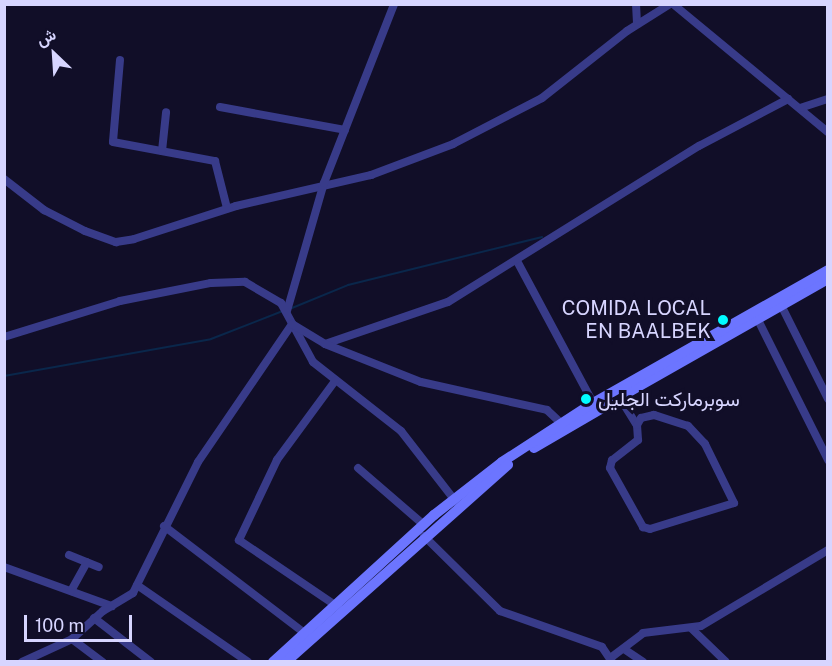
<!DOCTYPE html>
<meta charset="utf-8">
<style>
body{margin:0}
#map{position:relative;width:832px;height:666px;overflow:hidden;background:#110e28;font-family:"Public Sans",Vazirmatn,sans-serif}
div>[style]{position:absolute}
.stream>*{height:2px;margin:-1px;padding:0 1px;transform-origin:1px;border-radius:1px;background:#0a274b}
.street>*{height:8px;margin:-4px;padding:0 4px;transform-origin:4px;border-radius:4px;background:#383b89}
.secondary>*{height:10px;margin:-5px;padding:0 5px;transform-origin:5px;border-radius:5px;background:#6c75ff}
.dots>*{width:16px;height:16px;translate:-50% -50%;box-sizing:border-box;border:3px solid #110e28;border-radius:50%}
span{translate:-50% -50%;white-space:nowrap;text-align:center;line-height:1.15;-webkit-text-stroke:6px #110e28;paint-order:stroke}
.poi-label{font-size:20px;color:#d7d5ff}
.right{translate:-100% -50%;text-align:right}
.left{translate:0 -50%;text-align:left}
.frame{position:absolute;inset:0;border:6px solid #d7d5ff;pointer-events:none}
.north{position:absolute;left:24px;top:24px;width:60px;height:60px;-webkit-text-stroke:4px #110e28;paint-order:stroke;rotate:335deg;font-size:16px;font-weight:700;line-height:24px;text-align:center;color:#d7d5ff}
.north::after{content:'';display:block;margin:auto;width:21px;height:27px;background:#d7d5ff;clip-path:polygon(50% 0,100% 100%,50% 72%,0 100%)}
.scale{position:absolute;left:24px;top:615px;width:108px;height:27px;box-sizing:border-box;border:3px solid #d7d5ff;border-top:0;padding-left:8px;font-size:18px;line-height:21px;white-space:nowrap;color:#d7d5ff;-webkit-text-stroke:4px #110e28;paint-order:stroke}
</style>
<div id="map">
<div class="stream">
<div style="left:292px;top:308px;width:61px;rotate:-22.3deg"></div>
<div style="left:348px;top:285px;width:200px;rotate:-13.9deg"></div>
<div style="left:4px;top:376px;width:210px;rotate:-10.1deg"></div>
<div style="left:211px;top:339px;width:77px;rotate:-21.3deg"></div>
</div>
<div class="street">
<div style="left:636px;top:4px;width:20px;rotate:87deg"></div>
<div style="left:673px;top:4px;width:201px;rotate:39.6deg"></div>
<div style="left:120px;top:60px;width:82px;rotate:94.9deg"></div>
<div style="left:113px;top:142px;width:104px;rotate:10.6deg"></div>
<div style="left:215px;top:161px;width:49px;rotate:75.7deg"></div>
<div style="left:220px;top:107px;width:127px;rotate:10.4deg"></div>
<div style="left:800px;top:108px;width:29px;rotate:-18deg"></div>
<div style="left:162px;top:151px;width:39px;rotate:-84deg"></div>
<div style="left:4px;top:179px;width:51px;rotate:37.8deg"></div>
<div style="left:44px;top:210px;width:46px;rotate:27.1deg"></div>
<div style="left:85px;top:231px;width:33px;rotate:20deg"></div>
<div style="left:116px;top:242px;width:18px;rotate:-9deg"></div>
<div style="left:134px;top:239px;width:107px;rotate:-17.9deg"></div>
<div style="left:236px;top:206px;width:139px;rotate:-12.9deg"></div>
<div style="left:371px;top:175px;width:88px;rotate:-20.7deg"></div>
<div style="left:453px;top:144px;width:100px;rotate:-27.3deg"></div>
<div style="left:542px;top:98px;width:108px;rotate:-38.2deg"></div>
<div style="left:627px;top:31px;width:51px;rotate:-32.1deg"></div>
<div style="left:517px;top:261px;width:161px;rotate:61.8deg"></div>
<div style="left:781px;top:305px;width:105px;rotate:63.4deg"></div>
<div style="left:287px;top:311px;width:133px;rotate:-73.9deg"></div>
<div style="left:324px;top:183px;width:192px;rotate:-68.6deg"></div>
<div style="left:758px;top:320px;width:157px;rotate:63.4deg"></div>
<div style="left:4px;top:337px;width:121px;rotate:-17.2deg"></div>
<div style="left:120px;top:301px;width:93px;rotate:-11.2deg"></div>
<div style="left:211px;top:283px;width:34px;rotate:-2deg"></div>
<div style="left:245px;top:282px;width:42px;rotate:30.3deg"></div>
<div style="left:281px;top:303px;width:67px;rotate:61.5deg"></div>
<div style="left:313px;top:362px;width:112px;rotate:38.1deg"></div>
<div style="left:401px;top:431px;width:90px;rotate:52.2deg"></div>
<div style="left:325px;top:344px;width:130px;rotate:-18.9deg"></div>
<div style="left:448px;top:302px;width:296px;rotate:-31.9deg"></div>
<div style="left:699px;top:146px;width:101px;rotate:-27.8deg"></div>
<div style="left:335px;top:381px;width:98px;rotate:126.3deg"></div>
<div style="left:277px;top:460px;width:89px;rotate:115.4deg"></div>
<div style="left:239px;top:540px;width:120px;rotate:34.1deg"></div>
<div style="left:623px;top:403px;width:26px;rotate:58deg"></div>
<div style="left:637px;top:425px;width:15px;rotate:86deg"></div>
<div style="left:638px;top:440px;width:33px;rotate:142deg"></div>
<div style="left:612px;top:460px;width:8px;rotate:104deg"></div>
<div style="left:610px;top:468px;width:68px;rotate:60.8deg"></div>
<div style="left:643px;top:527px;width:7px;rotate:16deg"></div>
<div style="left:650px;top:529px;width:88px;rotate:-17.2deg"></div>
<div style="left:734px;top:503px;width:66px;rotate:-116.2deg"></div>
<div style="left:705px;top:444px;width:25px;rotate:-133deg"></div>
<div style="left:688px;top:426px;width:36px;rotate:-162deg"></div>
<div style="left:654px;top:415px;width:13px;rotate:167deg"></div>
<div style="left:641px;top:418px;width:8px;rotate:120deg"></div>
<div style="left:358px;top:468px;width:87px;rotate:40.8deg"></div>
<div style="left:164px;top:526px;width:178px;rotate:37.3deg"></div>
<div style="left:424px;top:536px;width:107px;rotate:44.6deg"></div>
<div style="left:500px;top:611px;width:108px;rotate:19.4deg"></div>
<div style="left:602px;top:647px;width:18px;rotate:56deg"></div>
<div style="left:69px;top:555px;width:32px;rotate:22deg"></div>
<div style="left:4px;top:567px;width:115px;rotate:19.9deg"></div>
<div style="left:137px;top:585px;width:135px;rotate:34.7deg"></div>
<div style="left:71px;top:591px;width:33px;rotate:-61deg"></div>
<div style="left:94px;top:618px;width:72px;rotate:37.7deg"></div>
<div style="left:692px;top:629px;width:47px;rotate:44.1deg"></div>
<div style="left:72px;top:639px;width:39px;rotate:37deg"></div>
<div style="left:624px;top:649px;width:23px;rotate:34deg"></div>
<div style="left:613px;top:656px;width:38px;rotate:-37deg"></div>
<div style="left:643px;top:633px;width:58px;rotate:-6.9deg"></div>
<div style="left:701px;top:626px;width:148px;rotate:-30.9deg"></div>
<div style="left:22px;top:662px;width:55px;rotate:-24.7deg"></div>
<div style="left:72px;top:639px;width:42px;rotate:-42.1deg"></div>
<div style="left:103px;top:611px;width:35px;rotate:-31deg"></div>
<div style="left:133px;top:593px;width:146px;rotate:-63.6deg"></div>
<div style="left:198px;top:462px;width:167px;rotate:-55.7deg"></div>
<div style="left:292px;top:324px;width:39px;rotate:31deg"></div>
<div style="left:325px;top:344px;width:103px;rotate:21.6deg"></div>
<div style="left:421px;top:382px;width:129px;rotate:12.5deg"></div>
<div style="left:547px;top:410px;width:19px;rotate:43deg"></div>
</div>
<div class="secondary">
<div style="left:534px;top:448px;width:83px;rotate:-30.3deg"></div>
<div style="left:606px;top:406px;width:17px;rotate:-10deg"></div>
<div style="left:623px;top:403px;width:13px;rotate:-61deg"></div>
<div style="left:629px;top:392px;width:229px;rotate:-29.6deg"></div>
<div style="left:273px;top:662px;width:218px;rotate:-42.4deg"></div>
<div style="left:434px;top:515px;width:86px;rotate:-37.9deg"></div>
<div style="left:502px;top:462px;width:108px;rotate:-33deg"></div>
<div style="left:593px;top:403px;width:270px;rotate:-29.5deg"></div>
<div style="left:286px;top:662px;width:297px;rotate:-41.6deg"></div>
</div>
<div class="dots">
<div style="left:723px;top:320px;background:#01fbff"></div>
<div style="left:586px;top:399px;background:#01fbff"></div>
</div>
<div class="poi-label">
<span class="right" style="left:711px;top:320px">COMIDA LOCAL<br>EN BAALBEK</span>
<span class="left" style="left:598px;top:399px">سوبرماركت الجليل</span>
</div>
<div class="frame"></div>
<div class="north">ش</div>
<div class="scale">100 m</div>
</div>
